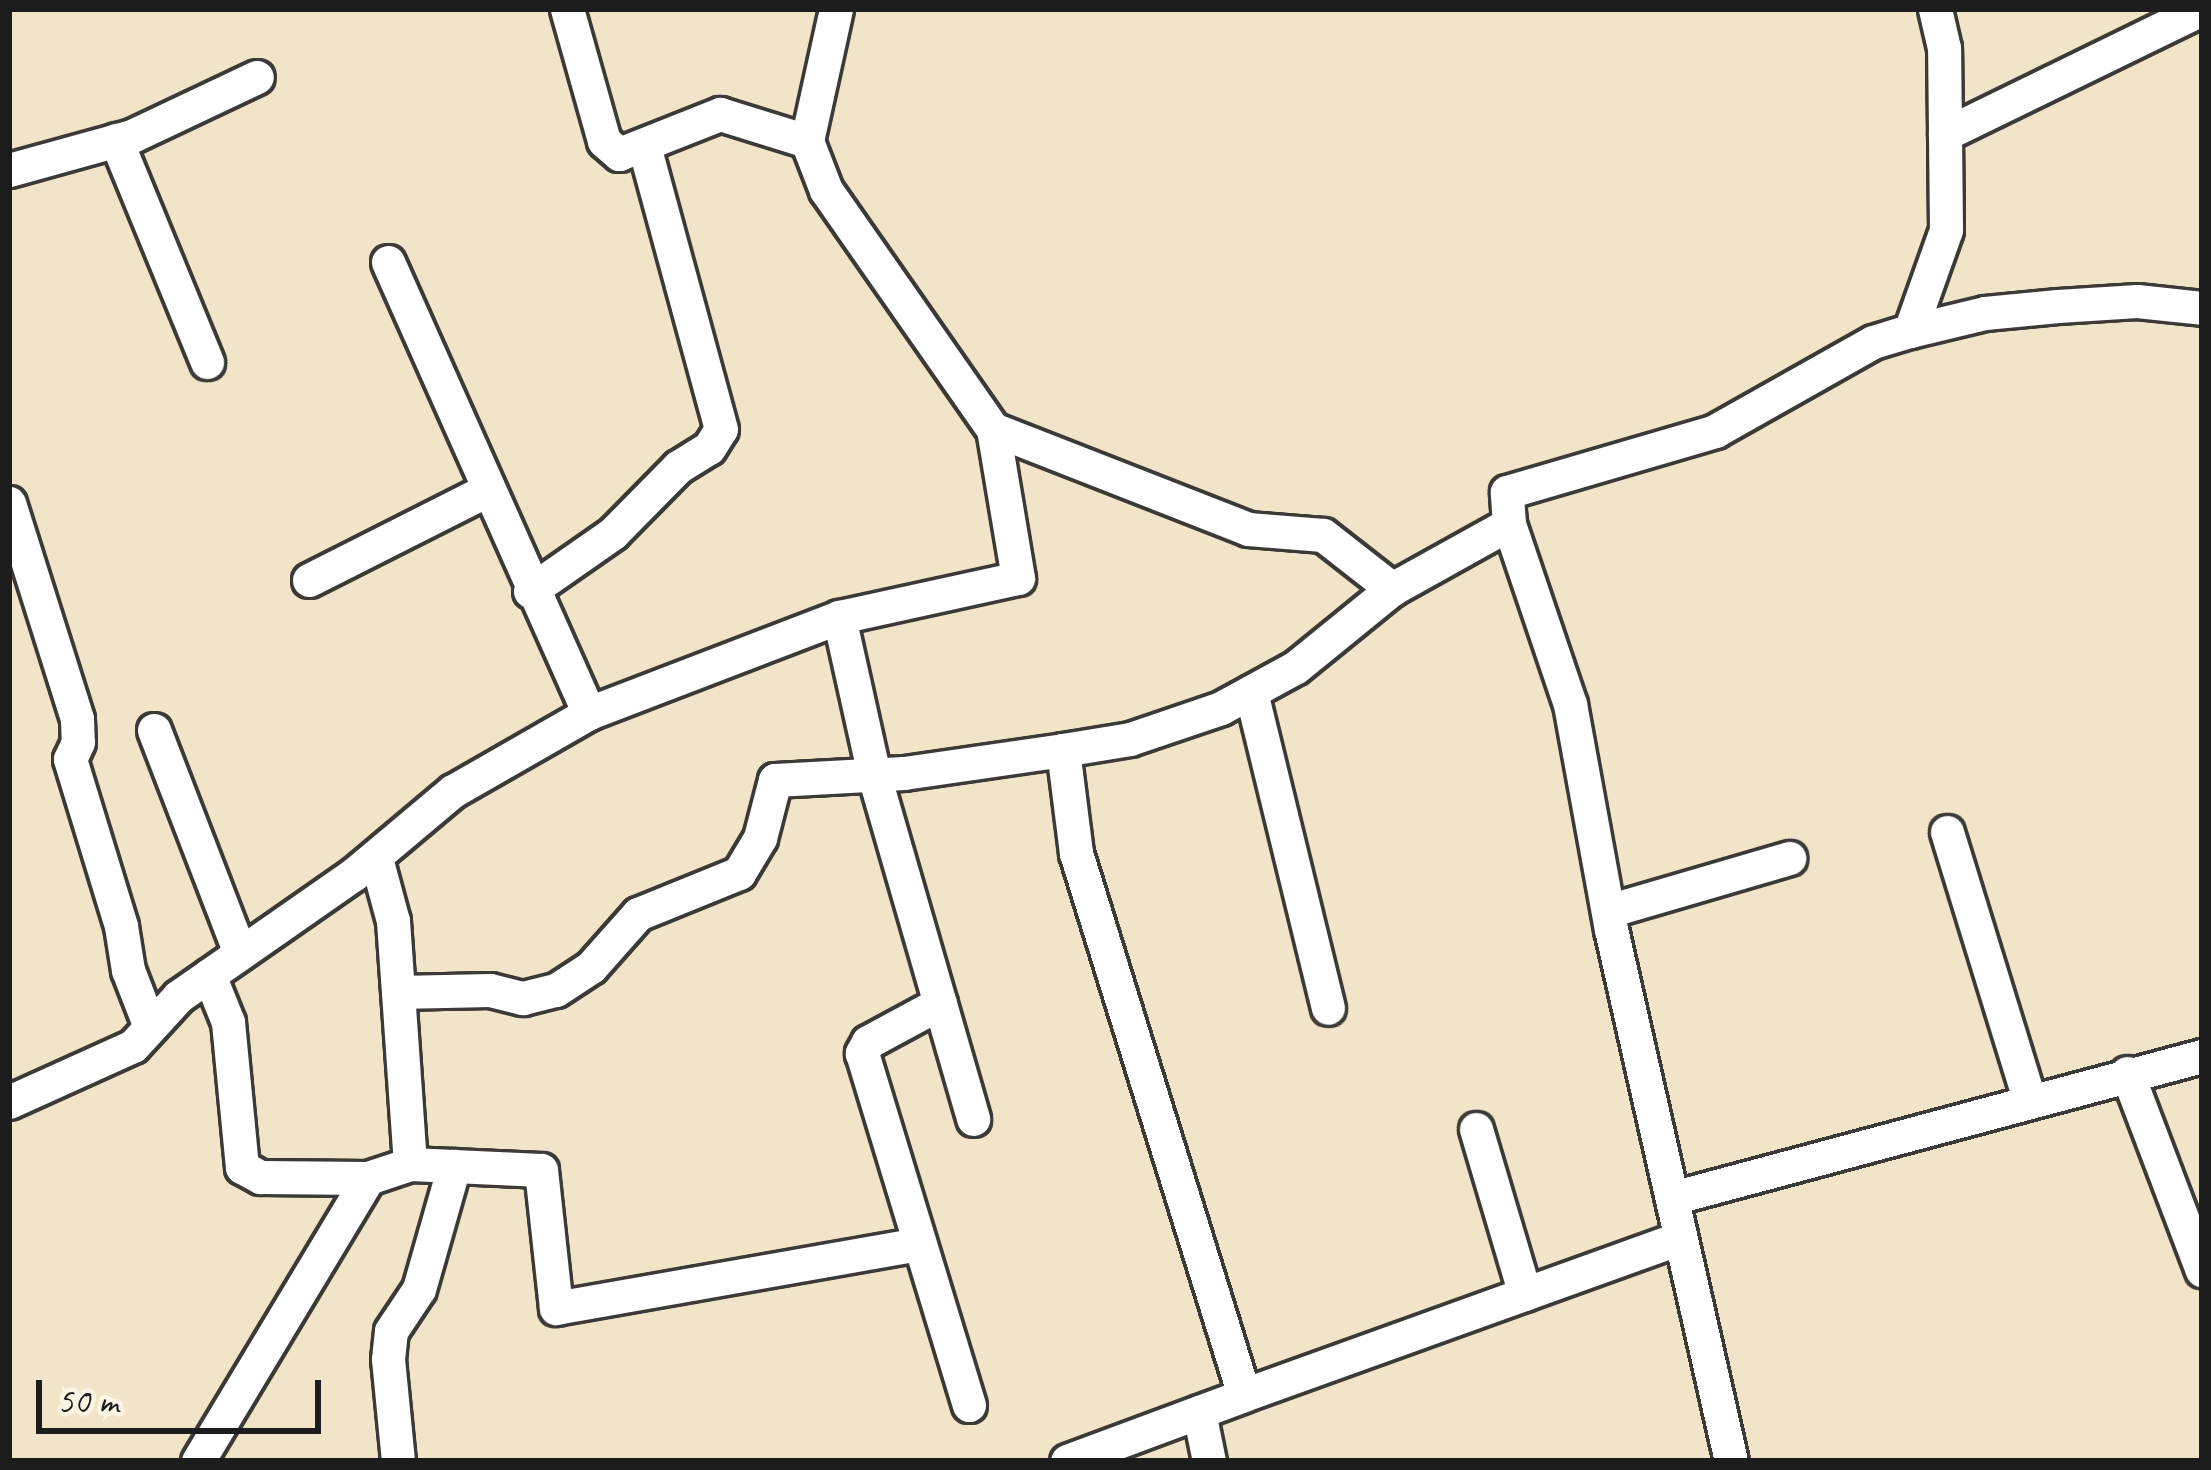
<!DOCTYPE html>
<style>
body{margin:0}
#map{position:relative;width:2211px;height:1470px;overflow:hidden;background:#f2e4c8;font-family:Caveat,sans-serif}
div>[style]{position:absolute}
.roads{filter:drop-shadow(3px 0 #3c3a36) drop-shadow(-3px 0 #3c3a36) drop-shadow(0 3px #3c3a36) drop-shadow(0 -3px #3c3a36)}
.street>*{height:33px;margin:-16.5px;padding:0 16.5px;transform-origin:16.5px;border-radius:16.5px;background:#fff}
span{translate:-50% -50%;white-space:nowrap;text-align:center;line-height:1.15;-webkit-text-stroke:10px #fcf5e5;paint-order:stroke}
.frame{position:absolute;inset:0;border:12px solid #1c1c1c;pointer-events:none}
.scale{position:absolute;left:36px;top:1380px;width:285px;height:54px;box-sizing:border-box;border:6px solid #1c1c1c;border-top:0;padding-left:15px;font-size:36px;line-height:42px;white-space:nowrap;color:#1c1c1c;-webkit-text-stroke:9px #fcf5e5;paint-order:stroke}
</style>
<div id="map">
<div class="roads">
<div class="street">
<div style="left:567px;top:9px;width:137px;rotate:74.3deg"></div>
<div style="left:604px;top:141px;width:20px;rotate:41deg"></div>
<div style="left:619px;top:154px;width:109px;rotate:-21.6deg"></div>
<div style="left:720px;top:114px;width:91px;rotate:17.2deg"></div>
<div style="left:836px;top:9px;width:135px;rotate:102.4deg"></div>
<div style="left:807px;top:141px;width:53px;rotate:68.8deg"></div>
<div style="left:826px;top:190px;width:292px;rotate:55.1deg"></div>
<div style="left:993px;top:429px;width:274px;rotate:21.4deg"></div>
<div style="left:1248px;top:529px;width:75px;rotate:4.6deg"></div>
<div style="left:1323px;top:535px;width:88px;rotate:38deg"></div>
<div style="left:1945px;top:134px;width:285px;rotate:-26deg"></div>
<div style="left:116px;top:140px;width:240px;rotate:67.7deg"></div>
<div style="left:9px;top:170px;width:128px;rotate:-15.5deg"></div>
<div style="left:132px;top:136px;width:138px;rotate:-25.3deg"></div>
<div style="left:388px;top:262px;width:494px;rotate:66deg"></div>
<div style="left:1910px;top:331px;width:77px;rotate:-13.5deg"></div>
<div style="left:1985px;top:313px;width:73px;rotate:-5.5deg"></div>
<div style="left:2058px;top:306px;width:79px;rotate:-3.6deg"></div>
<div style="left:2137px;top:301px;width:65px;rotate:6.1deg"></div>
<div style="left:9px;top:503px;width:226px;rotate:72.5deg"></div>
<div style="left:77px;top:719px;width:23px;rotate:88deg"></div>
<div style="left:78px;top:742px;width:19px;rotate:115deg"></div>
<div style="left:70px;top:759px;width:175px;rotate:73deg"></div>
<div style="left:121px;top:926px;width:45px;rotate:81deg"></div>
<div style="left:128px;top:970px;width:61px;rotate:68.9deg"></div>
<div style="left:1509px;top:524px;width:190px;rotate:71.3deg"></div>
<div style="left:1570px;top:704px;width:229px;rotate:79.7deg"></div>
<div style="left:1611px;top:929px;width:545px;rotate:77.29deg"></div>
<div style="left:309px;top:580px;width:199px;rotate:-26.8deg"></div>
<div style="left:530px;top:591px;width:101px;rotate:-34.9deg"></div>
<div style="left:613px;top:533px;width:93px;rotate:-45.4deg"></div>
<div style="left:678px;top:467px;width:36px;rotate:-32deg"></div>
<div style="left:709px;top:448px;width:22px;rotate:-58deg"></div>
<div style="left:721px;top:429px;width:293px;rotate:-105.2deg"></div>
<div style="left:839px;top:617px;width:162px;rotate:77.5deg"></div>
<div style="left:874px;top:775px;width:358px;rotate:73.9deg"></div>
<div style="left:1251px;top:692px;width:325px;rotate:76.3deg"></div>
<div style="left:154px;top:730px;width:239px;rotate:68.9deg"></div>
<div style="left:1063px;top:750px;width:104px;rotate:82.8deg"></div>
<div style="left:1076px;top:853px;width:567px;rotate:72.78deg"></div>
<div style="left:1244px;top:1395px;width:463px;rotate:-19.8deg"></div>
<div style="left:1947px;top:832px;width:282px;rotate:72.9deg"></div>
<div style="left:1608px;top:911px;width:189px;rotate:-16.3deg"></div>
<div style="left:209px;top:975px;width:51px;rotate:68deg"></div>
<div style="left:228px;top:1022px;width:146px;rotate:84.5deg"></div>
<div style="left:242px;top:1167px;width:21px;rotate:29deg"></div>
<div style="left:260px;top:1177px;width:108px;rotate:0.5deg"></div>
<div style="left:398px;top:992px;width:92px;rotate:-1.2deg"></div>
<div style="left:490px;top:990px;width:34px;rotate:14deg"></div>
<div style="left:523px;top:998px;width:34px;rotate:-14deg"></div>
<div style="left:556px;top:990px;width:42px;rotate:-33.3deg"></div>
<div style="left:591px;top:967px;width:71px;rotate:-48.4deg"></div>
<div style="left:638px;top:914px;width:109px;rotate:-22.1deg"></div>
<div style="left:739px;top:873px;width:41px;rotate:-59deg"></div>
<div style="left:760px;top:838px;width:60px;rotate:-75.5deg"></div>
<div style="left:775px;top:780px;width:129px;rotate:-3.1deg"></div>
<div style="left:904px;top:773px;width:161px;rotate:-8.2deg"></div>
<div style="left:1063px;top:750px;width:68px;rotate:-9.3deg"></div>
<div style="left:1130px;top:739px;width:96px;rotate:-18.8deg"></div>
<div style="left:1221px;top:708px;width:85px;rotate:-28.7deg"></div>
<div style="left:1296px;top:667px;width:124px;rotate:-39.1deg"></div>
<div style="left:1392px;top:589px;width:134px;rotate:-29.1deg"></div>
<div style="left:1509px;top:524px;width:32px;rotate:-94deg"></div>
<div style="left:1507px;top:492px;width:217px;rotate:-16.3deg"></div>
<div style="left:1715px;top:431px;width:181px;rotate:-29.4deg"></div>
<div style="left:1873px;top:342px;width:39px;rotate:-17deg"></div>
<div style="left:1910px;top:331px;width:107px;rotate:-70.4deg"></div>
<div style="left:1946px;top:230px;width:182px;rotate:-90.6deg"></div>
<div style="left:1944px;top:48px;width:40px;rotate:-103deg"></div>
<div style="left:940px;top:1003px;width:82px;rotate:151.6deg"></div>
<div style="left:868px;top:1042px;width:13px;rotate:119deg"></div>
<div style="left:862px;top:1053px;width:368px;rotate:73.1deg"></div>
<div style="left:2127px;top:1073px;width:211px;rotate:69.2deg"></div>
<div style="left:9px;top:1102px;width:136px;rotate:-24.3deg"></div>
<div style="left:133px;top:1046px;width:68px;rotate:-47.4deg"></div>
<div style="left:179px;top:996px;width:213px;rotate:-34.9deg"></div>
<div style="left:354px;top:874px;width:129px;rotate:-40deg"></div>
<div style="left:453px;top:791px;width:157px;rotate:-29.8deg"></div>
<div style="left:589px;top:713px;width:268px;rotate:-21deg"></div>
<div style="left:839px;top:617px;width:183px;rotate:-12.3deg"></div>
<div style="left:1018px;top:578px;width:151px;rotate:-99.5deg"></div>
<div style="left:1476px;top:1129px;width:172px;rotate:73.5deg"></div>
<div style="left:410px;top:1164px;width:131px;rotate:2.6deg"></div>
<div style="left:541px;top:1170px;width:139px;rotate:83.8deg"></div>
<div style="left:556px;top:1308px;width:369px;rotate:-10deg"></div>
<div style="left:1672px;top:1198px;width:549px;rotate:-15deg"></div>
<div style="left:1199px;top:1412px;width:50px;rotate:78.5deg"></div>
<div style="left:198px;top:1461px;width:330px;rotate:-59deg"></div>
<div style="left:368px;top:1178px;width:44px;rotate:-18.4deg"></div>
<div style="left:410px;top:1164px;width:244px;rotate:-94deg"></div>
<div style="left:393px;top:921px;width:65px;rotate:-105.1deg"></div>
<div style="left:398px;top:1461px;width:102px;rotate:-95.6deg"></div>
<div style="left:388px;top:1359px;width:28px;rotate:-84deg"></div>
<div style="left:391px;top:1331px;width:50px;rotate:-56.3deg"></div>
<div style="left:419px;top:1289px;width:128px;rotate:-74.1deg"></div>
<div style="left:1067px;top:1461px;width:189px;rotate:-20.4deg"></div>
</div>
</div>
<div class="frame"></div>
<div class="scale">50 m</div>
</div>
